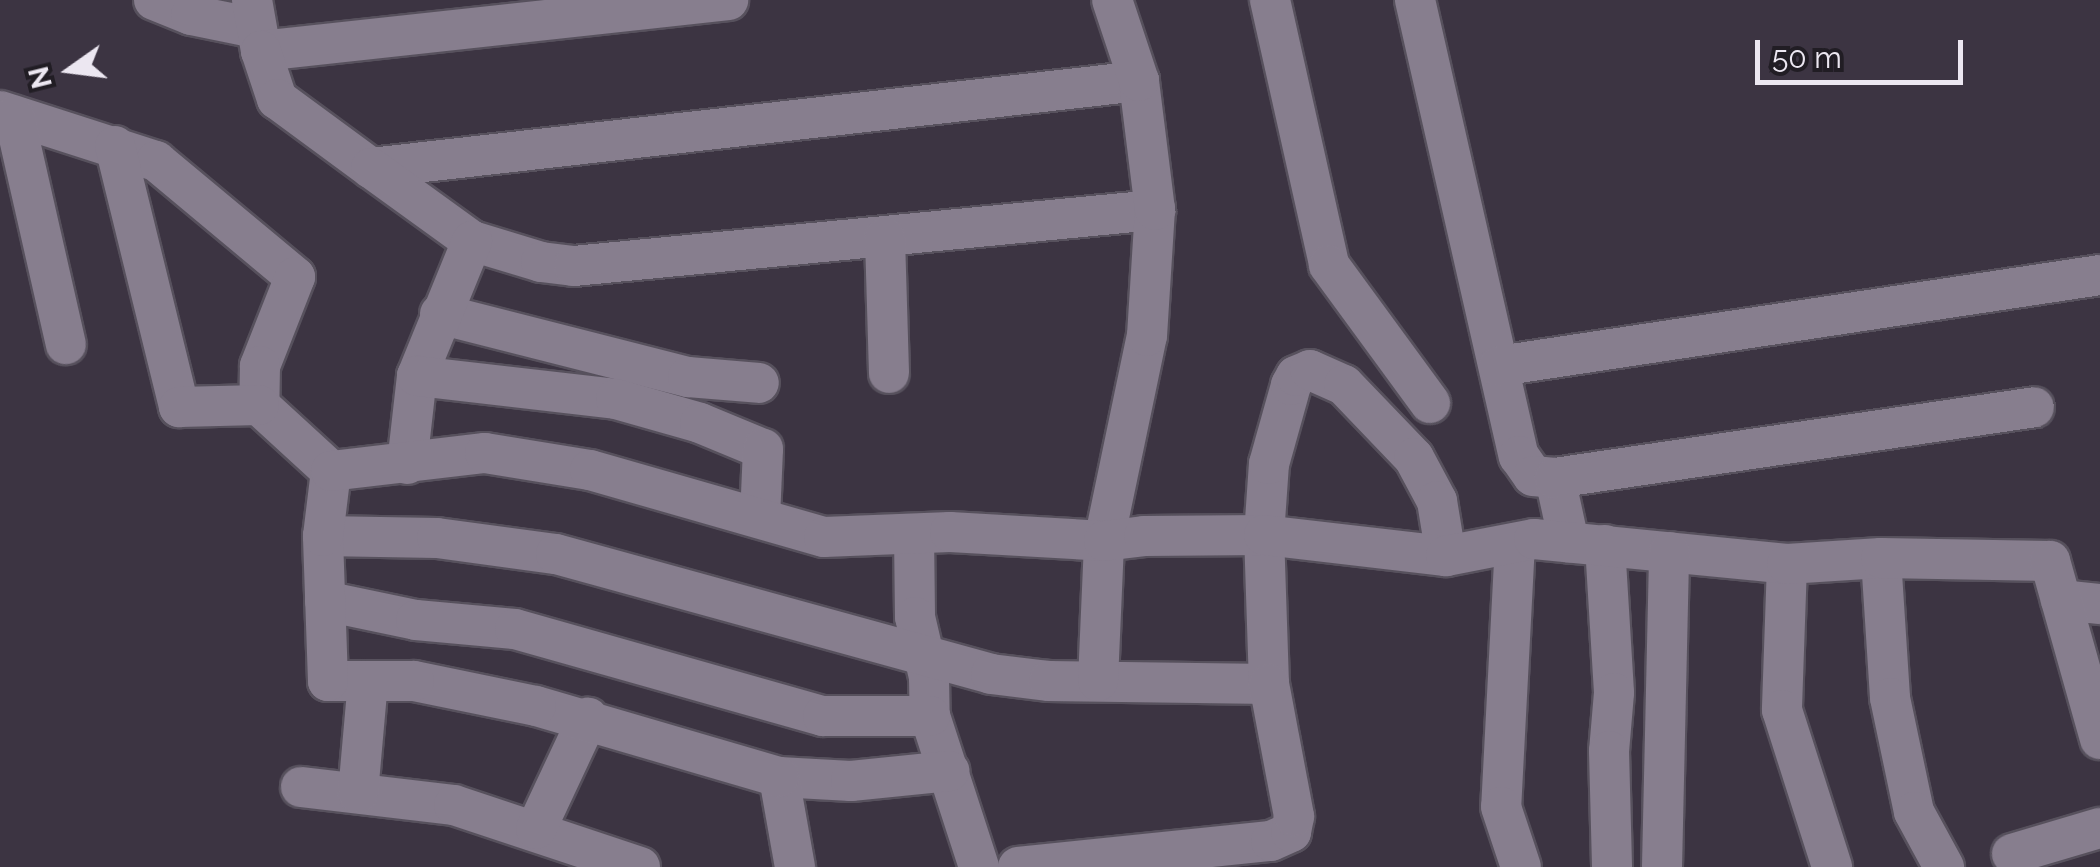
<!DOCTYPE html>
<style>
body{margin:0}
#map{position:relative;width:2100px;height:867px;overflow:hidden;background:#3c3442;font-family:Raleway,sans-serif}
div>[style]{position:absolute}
.roads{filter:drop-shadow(2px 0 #57515d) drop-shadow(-2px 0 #57515d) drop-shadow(0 2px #57515d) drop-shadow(0 -2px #57515d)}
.minor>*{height:40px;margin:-20px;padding:0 20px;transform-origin:20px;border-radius:20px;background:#877e8e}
span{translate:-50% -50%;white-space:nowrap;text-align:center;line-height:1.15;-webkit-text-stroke:8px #211d24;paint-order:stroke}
.north{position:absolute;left:20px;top:20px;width:100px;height:100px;-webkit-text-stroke:8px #211d24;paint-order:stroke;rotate:256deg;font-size:28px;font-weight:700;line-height:40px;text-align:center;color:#ece7f1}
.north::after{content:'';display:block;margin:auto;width:35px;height:45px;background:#ece7f1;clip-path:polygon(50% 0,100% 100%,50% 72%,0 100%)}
.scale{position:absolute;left:1755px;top:40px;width:208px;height:45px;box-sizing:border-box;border:5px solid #ece7f1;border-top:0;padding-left:12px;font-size:30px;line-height:35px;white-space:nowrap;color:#ece7f1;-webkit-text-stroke:8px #211d24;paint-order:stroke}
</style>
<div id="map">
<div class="roads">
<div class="minor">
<div style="left:154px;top:0;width:40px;rotate:22deg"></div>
<div style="left:191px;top:15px;width:65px;rotate:11.5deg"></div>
<div style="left:252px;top:0;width:52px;rotate:80deg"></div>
<div style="left:261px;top:51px;width:470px;rotate:-6.2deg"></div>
<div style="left:1270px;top:0;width:271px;rotate:77.4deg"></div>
<div style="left:1329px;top:265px;width:171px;rotate:53.8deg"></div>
<div style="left:1415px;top:0;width:468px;rotate:77.2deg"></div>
<div style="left:1519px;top:456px;width:24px;rotate:55deg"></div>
<div style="left:1533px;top:476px;width:22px;rotate:5deg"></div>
<div style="left:1555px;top:478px;width:66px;rotate:77.7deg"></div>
<div style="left:261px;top:51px;width:51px;rotate:71.6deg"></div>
<div style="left:277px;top:99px;width:117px;rotate:36.3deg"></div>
<div style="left:371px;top:168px;width:773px;rotate:-6.46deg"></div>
<div style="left:0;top:111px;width:164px;rotate:17.8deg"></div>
<div style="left:156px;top:161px;width:181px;rotate:39.8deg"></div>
<div style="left:295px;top:277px;width:96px;rotate:111.5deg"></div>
<div style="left:260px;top:366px;width:39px;rotate:91deg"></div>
<div style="left:259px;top:405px;width:98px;rotate:42.5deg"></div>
<div style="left:14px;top:116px;width:234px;rotate:77.2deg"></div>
<div style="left:115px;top:146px;width:269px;rotate:76.2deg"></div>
<div style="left:179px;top:407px;width:80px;rotate:-1.4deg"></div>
<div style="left:371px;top:168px;width:125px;rotate:35.9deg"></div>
<div style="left:472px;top:241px;width:72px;rotate:16.9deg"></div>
<div style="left:541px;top:262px;width:33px;rotate:7deg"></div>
<div style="left:574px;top:266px;width:584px;rotate:-5.51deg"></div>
<div style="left:885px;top:238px;width:135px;rotate:88.3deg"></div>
<div style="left:440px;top:314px;width:256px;rotate:14.3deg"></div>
<div style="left:688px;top:377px;width:71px;rotate:4.8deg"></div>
<div style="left:1499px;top:366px;width:608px;rotate:-8.61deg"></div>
<div style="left:417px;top:376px;width:146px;rotate:-67.8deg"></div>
<div style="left:407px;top:464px;width:89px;rotate:-83.5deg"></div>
<div style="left:417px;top:376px;width:200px;rotate:6.6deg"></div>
<div style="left:616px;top:399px;width:87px;rotate:15.9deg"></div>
<div style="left:700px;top:423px;width:68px;rotate:22.4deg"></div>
<div style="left:763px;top:449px;width:69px;rotate:92.5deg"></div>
<div style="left:1555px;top:478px;width:484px;rotate:-8.4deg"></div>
<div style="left:914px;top:534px;width:83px;rotate:89.3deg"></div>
<div style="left:915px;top:617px;width:62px;rotate:76.9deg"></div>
<div style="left:929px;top:677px;width:39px;rotate:89deg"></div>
<div style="left:930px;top:716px;width:159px;rotate:72deg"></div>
<div style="left:323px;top:536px;width:114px;rotate:1deg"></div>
<div style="left:437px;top:538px;width:120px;rotate:7.7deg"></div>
<div style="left:556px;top:554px;width:451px;rotate:15.4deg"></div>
<div style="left:991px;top:674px;width:58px;rotate:6.9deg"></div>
<div style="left:1049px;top:681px;width:220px;rotate:0.8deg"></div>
<div style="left:1269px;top:684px;width:149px;rotate:-91.9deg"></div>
<div style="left:1264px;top:535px;width:71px;rotate:-86deg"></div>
<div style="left:1269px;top:464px;width:82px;rotate:-74.4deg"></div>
<div style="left:1291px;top:385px;width:10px;rotate:-61deg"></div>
<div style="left:1296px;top:376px;width:15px;rotate:-23deg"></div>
<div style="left:1310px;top:370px;width:37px;rotate:24deg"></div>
<div style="left:1344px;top:385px;width:101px;rotate:46.2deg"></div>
<div style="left:1414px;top:458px;width:49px;rotate:61.9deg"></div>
<div style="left:1437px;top:501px;width:56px;rotate:80.7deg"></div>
<div style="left:1515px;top:543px;width:264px;rotate:93deg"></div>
<div style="left:1501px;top:807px;width:63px;rotate:71.6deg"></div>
<div style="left:1605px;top:545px;width:148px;rotate:86.5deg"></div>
<div style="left:1614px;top:693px;width:58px;rotate:94.9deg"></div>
<div style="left:1609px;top:751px;width:116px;rotate:88.5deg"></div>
<div style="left:1881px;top:558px;width:140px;rotate:86.3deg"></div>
<div style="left:1890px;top:698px;width:116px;rotate:78.1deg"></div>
<div style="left:1914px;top:812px;width:63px;rotate:61.4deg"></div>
<div style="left:1787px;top:564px;width:146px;rotate:92deg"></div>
<div style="left:1782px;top:710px;width:165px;rotate:72.3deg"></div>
<div style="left:2061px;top:600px;width:39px;rotate:6deg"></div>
<div style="left:325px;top:601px;width:93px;rotate:11.8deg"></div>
<div style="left:416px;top:620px;width:99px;rotate:5.2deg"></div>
<div style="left:515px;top:629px;width:320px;rotate:15.8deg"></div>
<div style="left:823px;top:716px;width:107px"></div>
<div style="left:1098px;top:681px;width:140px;rotate:-87.5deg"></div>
<div style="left:1104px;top:541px;width:209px;rotate:-78.2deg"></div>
<div style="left:1147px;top:336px;width:126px;rotate:-86.4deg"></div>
<div style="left:1155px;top:210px;width:130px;rotate:-97.1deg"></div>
<div style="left:1139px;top:81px;width:85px;rotate:-108.4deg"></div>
<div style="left:779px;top:777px;width:72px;rotate:3.2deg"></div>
<div style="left:851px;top:781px;width:99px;rotate:-5.8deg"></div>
<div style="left:301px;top:787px;width:154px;rotate:6.7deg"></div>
<div style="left:454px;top:805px;width:196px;rotate:18.4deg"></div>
<div style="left:358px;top:793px;width:112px;rotate:-84.9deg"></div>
<div style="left:536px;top:829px;width:123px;rotate:-64.9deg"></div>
<div style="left:2012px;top:854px;width:92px;rotate:-16.5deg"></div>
<div style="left:795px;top:867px;width:91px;rotate:-100.1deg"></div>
<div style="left:779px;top:777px;width:253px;rotate:-163.7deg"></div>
<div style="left:536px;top:706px;width:125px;rotate:-168.4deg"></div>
<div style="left:414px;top:681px;width:86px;rotate:180deg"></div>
<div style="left:328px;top:681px;width:145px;rotate:-92deg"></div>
<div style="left:323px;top:536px;width:65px;rotate:-83deg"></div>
<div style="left:331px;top:471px;width:155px;rotate:-6.7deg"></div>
<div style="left:485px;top:453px;width:106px;rotate:9.2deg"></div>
<div style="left:590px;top:470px;width:243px;rotate:16deg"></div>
<div style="left:824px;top:537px;width:126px;rotate:-2.3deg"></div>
<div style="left:950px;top:532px;width:154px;rotate:3.3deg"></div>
<div style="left:1104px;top:541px;width:40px;rotate:-7.1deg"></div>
<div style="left:1144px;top:536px;width:120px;rotate:-0.5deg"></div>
<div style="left:1264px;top:535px;width:183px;rotate:6.6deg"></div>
<div style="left:1446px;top:556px;width:90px;rotate:-10.9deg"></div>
<div style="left:1534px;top:539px;width:254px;rotate:5.6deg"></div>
<div style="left:1787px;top:564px;width:94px;rotate:-3.7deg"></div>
<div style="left:1881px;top:558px;width:169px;rotate:1deg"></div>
<div style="left:2050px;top:561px;width:185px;rotate:74.3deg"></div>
<div style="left:1018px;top:867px;width:254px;rotate:-5.9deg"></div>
<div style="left:1271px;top:841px;width:22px;rotate:-24deg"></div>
<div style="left:1291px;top:832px;width:16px;rotate:-79deg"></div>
<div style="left:1294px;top:816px;width:134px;rotate:-100.7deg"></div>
<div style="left:1662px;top:867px;width:315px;rotate:-88.7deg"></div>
</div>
</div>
<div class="north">N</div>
<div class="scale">50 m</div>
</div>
